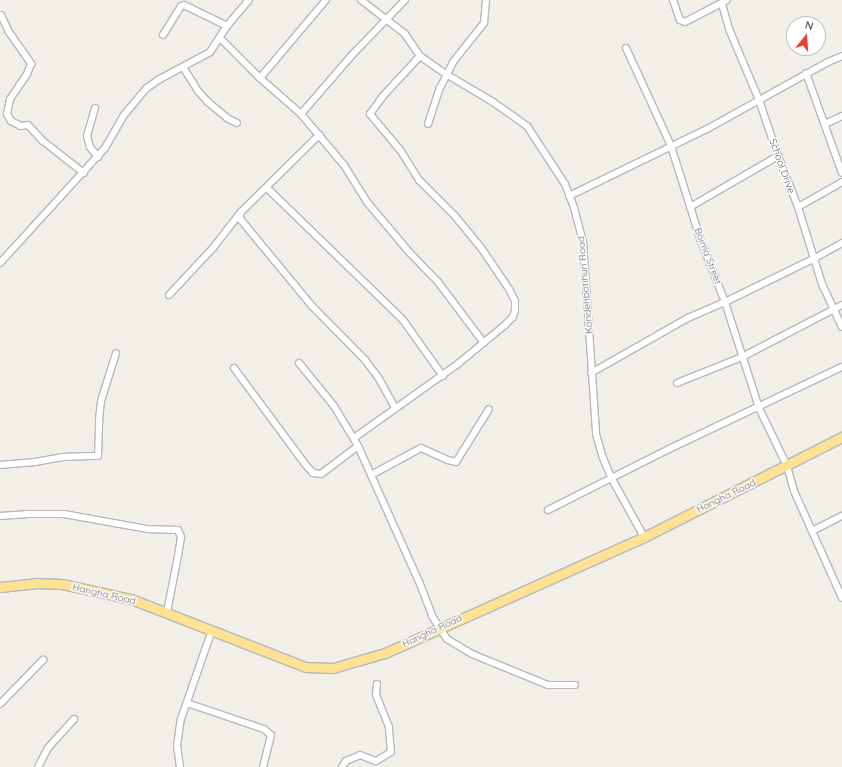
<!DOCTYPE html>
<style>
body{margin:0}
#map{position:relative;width:842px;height:767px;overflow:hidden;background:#f1efe8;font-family:Quicksand,sans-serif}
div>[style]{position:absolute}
.roads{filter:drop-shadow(1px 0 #b5b8bc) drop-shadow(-1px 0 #b5b8bc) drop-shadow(0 1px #b5b8bc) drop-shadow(0 -1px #b5b8bc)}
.minor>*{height:6px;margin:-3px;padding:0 3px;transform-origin:3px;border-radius:3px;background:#fff}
.highway>*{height:9px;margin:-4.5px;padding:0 4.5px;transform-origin:4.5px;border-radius:4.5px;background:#fde293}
span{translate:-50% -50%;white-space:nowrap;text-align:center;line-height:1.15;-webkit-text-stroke:3px #fff;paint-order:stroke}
.street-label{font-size:10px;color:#5f6368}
.north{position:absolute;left:786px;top:16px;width:40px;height:40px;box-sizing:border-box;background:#fff;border:1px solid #bfc1c3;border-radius:50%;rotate:17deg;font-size:11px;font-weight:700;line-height:16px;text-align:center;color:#5f6368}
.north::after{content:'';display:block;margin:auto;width:14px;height:18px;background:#ea4335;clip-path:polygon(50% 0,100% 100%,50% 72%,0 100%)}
</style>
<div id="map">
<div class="roads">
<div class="minor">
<div style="left:361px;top:0;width:56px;rotate:37.7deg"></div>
<div style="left:405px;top:34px;width:27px;rotate:56deg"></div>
<div style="left:420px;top:56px;width:32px;rotate:35deg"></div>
<div style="left:446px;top:74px;width:55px;rotate:30.8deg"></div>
<div style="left:493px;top:102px;width:42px;rotate:35.2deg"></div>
<div style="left:527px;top:126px;width:69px;rotate:56.8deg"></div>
<div style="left:565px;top:184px;width:26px;rotate:69deg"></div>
<div style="left:574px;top:208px;width:34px;rotate:75deg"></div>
<div style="left:583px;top:241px;width:193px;rotate:86.1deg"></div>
<div style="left:596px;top:434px;width:25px;rotate:74deg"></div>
<div style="left:603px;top:458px;width:23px;rotate:67deg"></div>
<div style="left:612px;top:479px;width:66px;rotate:61.1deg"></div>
<div style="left:673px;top:0;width:21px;rotate:71deg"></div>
<div style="left:680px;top:20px;width:5px;rotate:22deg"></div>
<div style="left:685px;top:22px;width:47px;rotate:-27.6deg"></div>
<div style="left:722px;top:4px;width:26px;rotate:74deg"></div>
<div style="left:729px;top:29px;width:77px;rotate:67.1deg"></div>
<div style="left:759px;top:100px;width:59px;rotate:71.3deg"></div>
<div style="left:778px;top:156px;width:55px;rotate:68.6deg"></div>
<div style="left:798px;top:207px;width:81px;rotate:72.7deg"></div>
<div style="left:822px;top:284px;width:47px;rotate:65.1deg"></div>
<div style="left:1px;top:15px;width:19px;rotate:65deg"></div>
<div style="left:9px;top:32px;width:39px;rotate:55deg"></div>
<div style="left:31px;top:64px;width:11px;rotate:112deg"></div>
<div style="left:27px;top:74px;width:30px;rotate:124deg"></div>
<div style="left:10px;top:99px;width:15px;rotate:101deg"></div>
<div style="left:7px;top:114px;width:8px;rotate:60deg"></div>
<div style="left:11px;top:121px;width:11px;rotate:27deg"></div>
<div style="left:21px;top:126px;width:7px;rotate:-8deg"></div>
<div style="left:28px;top:125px;width:22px;rotate:47deg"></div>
<div style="left:43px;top:141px;width:52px;rotate:38deg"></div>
<div style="left:163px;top:35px;width:34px;rotate:-58deg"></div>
<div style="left:181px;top:6px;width:3px;rotate:-18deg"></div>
<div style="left:184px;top:5px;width:48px;rotate:26deg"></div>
<div style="left:220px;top:38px;width:57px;rotate:45deg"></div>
<div style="left:260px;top:78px;width:55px;rotate:41.3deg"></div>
<div style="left:301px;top:114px;width:67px;rotate:49.9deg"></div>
<div style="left:344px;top:165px;width:44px;rotate:58.1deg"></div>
<div style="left:367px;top:202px;width:67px;rotate:49.9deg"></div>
<div style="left:410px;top:253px;width:40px;rotate:46deg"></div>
<div style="left:438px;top:282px;width:76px;rotate:53deg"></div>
<div style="left:626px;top:48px;width:108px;rotate:65.3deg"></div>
<div style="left:671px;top:146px;width:100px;rotate:72.5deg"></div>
<div style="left:701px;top:241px;width:66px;rotate:68.5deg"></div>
<div style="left:725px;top:302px;width:111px;rotate:72.2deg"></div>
<div style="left:759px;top:408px;width:64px;rotate:64.2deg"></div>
<div style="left:787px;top:466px;width:26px;rotate:74deg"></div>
<div style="left:794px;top:491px;width:117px;rotate:65.8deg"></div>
<div style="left:183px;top:67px;width:28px;rotate:58deg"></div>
<div style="left:198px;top:91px;width:15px;rotate:48deg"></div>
<div style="left:208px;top:102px;width:25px;rotate:40deg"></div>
<div style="left:227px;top:118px;width:11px;rotate:27deg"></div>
<div style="left:806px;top:73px;width:106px;rotate:70.2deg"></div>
<div style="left:260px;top:78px;width:102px;rotate:-49.8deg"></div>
<div style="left:95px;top:108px;width:29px;rotate:106deg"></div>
<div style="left:87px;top:136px;width:11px;rotate:75deg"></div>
<div style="left:90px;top:147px;width:13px;rotate:51deg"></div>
<div style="left:301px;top:114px;width:78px;rotate:-49.2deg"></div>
<div style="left:352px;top:55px;width:76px;rotate:-46.1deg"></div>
<div style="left:428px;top:124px;width:38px;rotate:-72deg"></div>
<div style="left:440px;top:88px;width:29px;rotate:-63deg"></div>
<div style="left:453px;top:62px;width:50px;rotate:-51.5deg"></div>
<div style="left:484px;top:23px;width:23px;rotate:-85deg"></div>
<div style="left:825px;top:124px;width:19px;rotate:-25deg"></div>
<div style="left:267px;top:188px;width:190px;rotate:44.1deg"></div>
<div style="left:403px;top:320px;width:69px;rotate:54.5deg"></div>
<div style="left:569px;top:196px;width:153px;rotate:-25.9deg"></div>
<div style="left:707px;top:129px;width:138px;rotate:-29deg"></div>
<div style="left:828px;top:62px;width:15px;rotate:-23deg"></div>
<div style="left:690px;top:207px;width:102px;rotate:-30.1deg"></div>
<div style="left:798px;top:207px;width:51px;rotate:-29.6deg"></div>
<div style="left:240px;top:216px;width:4px;rotate:76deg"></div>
<div style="left:241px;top:220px;width:112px;rotate:50.5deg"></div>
<div style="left:312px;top:306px;width:76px;rotate:45.5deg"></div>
<div style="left:365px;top:360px;width:21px;rotate:53deg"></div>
<div style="left:378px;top:377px;width:35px;rotate:61deg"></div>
<div style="left:0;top:263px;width:156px;rotate:-47.6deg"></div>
<div style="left:105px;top:148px;width:38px;rotate:-60deg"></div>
<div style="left:124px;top:115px;width:35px;rotate:-50deg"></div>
<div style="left:147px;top:88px;width:14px;rotate:-36deg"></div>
<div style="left:158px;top:80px;width:59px;rotate:-28.3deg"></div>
<div style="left:210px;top:52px;width:31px;rotate:-57deg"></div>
<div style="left:227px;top:26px;width:34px;rotate:-50deg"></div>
<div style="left:169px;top:295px;width:64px;rotate:-46.9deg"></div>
<div style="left:213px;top:248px;width:46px;rotate:-52.1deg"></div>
<div style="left:241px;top:212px;width:110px;rotate:-44.6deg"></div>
<div style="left:299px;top:363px;width:55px;rotate:50.9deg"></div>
<div style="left:334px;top:406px;width:47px;rotate:59deg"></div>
<div style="left:358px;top:446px;width:151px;rotate:65.8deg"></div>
<div style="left:420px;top:584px;width:34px;rotate:69deg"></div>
<div style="left:432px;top:616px;width:27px;rotate:57deg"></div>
<div style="left:447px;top:639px;width:29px;rotate:31deg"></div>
<div style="left:472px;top:654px;width:82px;rotate:22.2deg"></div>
<div style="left:548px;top:685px;width:27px"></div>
<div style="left:234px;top:368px;width:119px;rotate:53.5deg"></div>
<div style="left:305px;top:464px;width:12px;rotate:48deg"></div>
<div style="left:313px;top:473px;width:8px;rotate:7deg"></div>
<div style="left:321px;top:474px;width:46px;rotate:-37.1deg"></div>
<div style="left:591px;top:373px;width:112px;rotate:-29.6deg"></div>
<div style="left:688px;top:318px;width:40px;rotate:-23.4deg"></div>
<div style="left:725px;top:302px;width:98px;rotate:-26deg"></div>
<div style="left:813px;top:259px;width:33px;rotate:-29deg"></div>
<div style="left:677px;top:383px;width:70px;rotate:-21.8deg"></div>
<div style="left:742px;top:357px;width:113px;rotate:-27.5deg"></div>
<div style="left:354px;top:438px;width:129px;rotate:-35.5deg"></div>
<div style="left:459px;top:363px;width:60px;rotate:-39.6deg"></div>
<div style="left:505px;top:325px;width:11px;rotate:-45deg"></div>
<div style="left:513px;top:317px;width:7px;rotate:-74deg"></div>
<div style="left:515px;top:310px;width:9px;rotate:-90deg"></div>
<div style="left:515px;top:301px;width:13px;rotate:-117deg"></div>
<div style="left:509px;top:289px;width:48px;rotate:-124deg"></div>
<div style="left:482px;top:249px;width:43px;rotate:-129.3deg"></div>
<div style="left:455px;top:216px;width:51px;rotate:-135deg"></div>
<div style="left:419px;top:180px;width:36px;rotate:-122deg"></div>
<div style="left:400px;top:150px;width:47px;rotate:-129.8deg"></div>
<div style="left:370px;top:114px;width:22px;rotate:-54deg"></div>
<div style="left:383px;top:96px;width:54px;rotate:-47.2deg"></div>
<div style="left:0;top:465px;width:35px;rotate:-5deg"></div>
<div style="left:35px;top:462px;width:27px;rotate:-10deg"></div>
<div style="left:62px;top:457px;width:36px;rotate:-2deg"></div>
<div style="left:98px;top:456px;width:36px;rotate:-88deg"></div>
<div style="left:99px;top:420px;width:19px;rotate:-84deg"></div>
<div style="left:101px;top:401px;width:50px;rotate:-72.6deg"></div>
<div style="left:371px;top:475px;width:57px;rotate:-28.4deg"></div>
<div style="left:421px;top:448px;width:30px;rotate:24deg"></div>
<div style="left:448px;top:460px;width:8px;rotate:14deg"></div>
<div style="left:456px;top:462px;width:62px;rotate:-58.1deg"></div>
<div style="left:548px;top:510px;width:136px;rotate:-26.8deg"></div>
<div style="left:669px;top:449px;width:191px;rotate:-25.4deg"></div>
<div style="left:0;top:516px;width:26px;rotate:-4deg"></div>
<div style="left:26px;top:514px;width:38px"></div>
<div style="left:64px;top:514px;width:84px;rotate:10.2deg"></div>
<div style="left:147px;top:529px;width:31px;rotate:2deg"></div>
<div style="left:178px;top:530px;width:8px;rotate:67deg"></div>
<div style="left:181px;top:537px;width:19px;rotate:99deg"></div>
<div style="left:178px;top:556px;width:57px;rotate:101.1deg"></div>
<div style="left:812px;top:531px;width:34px;rotate:-27deg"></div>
<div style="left:187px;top:703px;width:81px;rotate:18.7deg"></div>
<div style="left:264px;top:729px;width:9px;rotate:41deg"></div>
<div style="left:271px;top:735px;width:33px;rotate:104deg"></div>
<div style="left:0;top:704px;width:62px;rotate:-45.7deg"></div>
<div style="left:38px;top:767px;width:21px;rotate:-62deg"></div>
<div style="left:48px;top:748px;width:39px;rotate:-48deg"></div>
<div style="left:180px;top:767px;width:21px;rotate:-98deg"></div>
<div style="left:177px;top:746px;width:27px;rotate:-82deg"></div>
<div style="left:181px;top:719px;width:94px;rotate:-70.8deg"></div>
<div style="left:342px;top:767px;width:7px;rotate:-56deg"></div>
<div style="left:346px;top:761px;width:15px;rotate:-23deg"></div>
<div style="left:360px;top:755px;width:17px;rotate:21deg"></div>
<div style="left:376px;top:761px;width:17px;rotate:-31deg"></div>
<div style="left:391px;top:752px;width:25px;rotate:-95deg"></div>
<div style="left:389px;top:727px;width:35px;rotate:-112deg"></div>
<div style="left:376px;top:695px;width:11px;rotate:-85deg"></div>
</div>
<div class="highway">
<div style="left:0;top:587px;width:36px;rotate:-6deg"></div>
<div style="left:36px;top:583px;width:26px;rotate:2deg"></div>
<div style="left:62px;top:584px;width:71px;rotate:12.3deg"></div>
<div style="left:131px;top:599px;width:187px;rotate:21.3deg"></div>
<div style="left:305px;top:667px;width:28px;rotate:2deg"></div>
<div style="left:333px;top:668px;width:54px;rotate:-16.1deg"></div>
<div style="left:385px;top:653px;width:284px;rotate:-24.1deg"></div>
<div style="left:644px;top:537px;width:222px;rotate:-26.8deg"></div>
</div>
</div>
<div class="street-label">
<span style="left:782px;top:166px;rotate:70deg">School Drive</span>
<span style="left:708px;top:256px;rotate:69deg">Boima Street</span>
<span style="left:585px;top:285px;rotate:-95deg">Kondehbotihun Road</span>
<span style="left:726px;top:496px;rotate:-26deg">Hangha Road</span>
<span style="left:104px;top:594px;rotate:13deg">Hangha Road</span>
<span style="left:432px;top:631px;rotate:-25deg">Hangha Road</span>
</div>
<div class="north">N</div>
</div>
